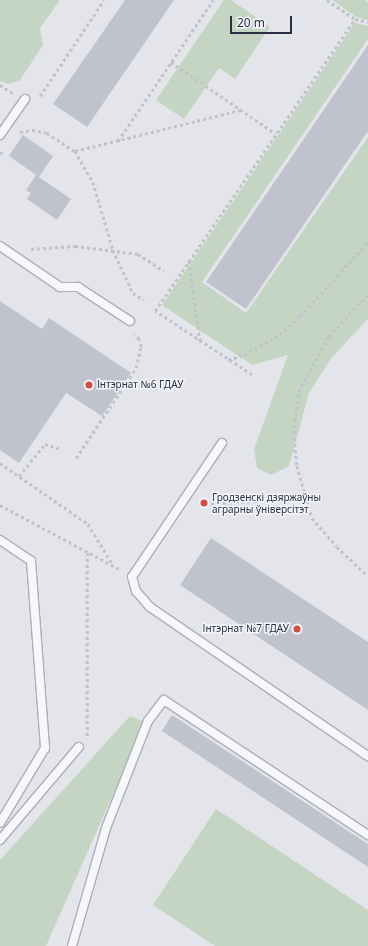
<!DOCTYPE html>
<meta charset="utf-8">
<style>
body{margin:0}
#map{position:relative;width:368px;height:946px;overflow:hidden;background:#e3e5eb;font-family:"Noto Sans",sans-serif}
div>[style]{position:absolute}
.green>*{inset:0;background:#c5d5c4}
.building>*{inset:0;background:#c0c3ce}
.path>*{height:2.5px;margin-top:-1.25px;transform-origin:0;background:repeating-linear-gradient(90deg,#c1c3ca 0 3px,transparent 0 6px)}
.roads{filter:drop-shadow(1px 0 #acaeb9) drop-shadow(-1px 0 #acaeb9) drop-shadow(0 1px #acaeb9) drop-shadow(0 -1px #acaeb9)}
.service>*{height:8px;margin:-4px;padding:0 4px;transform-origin:4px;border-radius:4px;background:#f6f7f9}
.dots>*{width:11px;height:11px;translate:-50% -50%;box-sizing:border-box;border:2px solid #f3f4f8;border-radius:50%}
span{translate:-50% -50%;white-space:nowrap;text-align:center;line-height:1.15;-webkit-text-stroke:3px #f3f4f8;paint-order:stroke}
.poi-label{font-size:10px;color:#2b2f44}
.left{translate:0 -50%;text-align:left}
.right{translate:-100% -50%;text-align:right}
.scale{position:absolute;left:230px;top:16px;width:62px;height:18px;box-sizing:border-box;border:2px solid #2b2f44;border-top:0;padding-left:5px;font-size:12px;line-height:14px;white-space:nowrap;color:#2b2f44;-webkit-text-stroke:3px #f3f4f8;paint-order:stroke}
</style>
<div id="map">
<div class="green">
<div style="clip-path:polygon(0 0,60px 0,40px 28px,43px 45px,20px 80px,9px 84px,0 81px)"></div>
<div style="clip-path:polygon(224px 0,231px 0,270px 27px,235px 79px,219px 68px,184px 119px,156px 100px)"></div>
<div style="clip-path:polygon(332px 0,365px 0,368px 2px,368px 20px,356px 17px)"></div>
<div style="clip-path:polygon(355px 23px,368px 26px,368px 39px,202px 282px,246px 313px,368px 137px,368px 319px,332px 357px,309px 393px,289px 466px,271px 475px,257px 468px,254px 449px,288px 355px,252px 365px,162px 305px)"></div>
<div style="clip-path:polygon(130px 716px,145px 722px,46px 946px,0 946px,0 860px)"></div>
<div style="clip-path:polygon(216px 809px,368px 910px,368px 946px,215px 946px,153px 905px)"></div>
</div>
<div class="building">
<div style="clip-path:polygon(125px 0,174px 0,87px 127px,53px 104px)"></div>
<div style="clip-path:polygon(368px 45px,368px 131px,246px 309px,206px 282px)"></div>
<div style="clip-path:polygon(23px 135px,53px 156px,39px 177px,9px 156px)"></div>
<div style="clip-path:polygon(36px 175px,71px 199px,57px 220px,27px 199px,31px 193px,26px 190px)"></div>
<div style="clip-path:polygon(0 301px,42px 329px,49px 318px,131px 373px,102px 416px,66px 393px,19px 463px,0 450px)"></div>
<div style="clip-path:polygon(211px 538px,368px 642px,368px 710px,180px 585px)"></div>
<div style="clip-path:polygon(172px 715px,368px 844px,368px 867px,162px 731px)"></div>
</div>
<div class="path">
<div style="left:327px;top:0;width:34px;rotate:34deg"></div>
<div style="left:355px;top:19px;width:13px;rotate:13deg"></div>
<div style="left:171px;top:62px;width:127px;rotate:34.4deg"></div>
<div style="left:0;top:85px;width:15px;rotate:32deg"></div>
<div style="left:40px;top:96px;width:115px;rotate:-56.3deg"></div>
<div style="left:20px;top:132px;width:12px;rotate:-9deg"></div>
<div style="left:32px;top:130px;width:15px;rotate:11deg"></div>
<div style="left:47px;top:133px;width:33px;rotate:33deg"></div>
<div style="left:75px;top:151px;width:36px;rotate:60deg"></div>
<div style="left:93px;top:182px;width:71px;rotate:73.6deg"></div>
<div style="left:113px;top:250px;width:47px;rotate:65.1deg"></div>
<div style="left:133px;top:293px;width:13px;rotate:32deg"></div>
<div style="left:118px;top:141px;width:170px;rotate:-56deg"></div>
<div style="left:75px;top:151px;width:171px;rotate:-13.9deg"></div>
<div style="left:0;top:154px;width:5px;rotate:-53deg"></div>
<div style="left:31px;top:249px;width:44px;rotate:-3.9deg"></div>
<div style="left:75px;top:246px;width:64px;rotate:7.2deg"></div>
<div style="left:138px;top:254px;width:31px;rotate:33deg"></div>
<div style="left:189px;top:261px;width:80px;rotate:82.1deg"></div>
<div style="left:368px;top:295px;width:57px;rotate:132.9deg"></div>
<div style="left:329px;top:337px;width:60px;rotate:119.1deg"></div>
<div style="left:300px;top:389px;width:43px;rotate:97.9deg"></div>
<div style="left:294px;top:432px;width:34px;rotate:85deg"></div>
<div style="left:297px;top:466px;width:54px;rotate:73.9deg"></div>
<div style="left:312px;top:518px;width:38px;rotate:49deg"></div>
<div style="left:337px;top:547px;width:42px;rotate:43.1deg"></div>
<div style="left:228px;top:360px;width:17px;rotate:-17deg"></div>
<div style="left:244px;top:355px;width:35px;rotate:-29deg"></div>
<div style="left:275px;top:338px;width:33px;rotate:-41deg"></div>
<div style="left:300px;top:316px;width:100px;rotate:-47.4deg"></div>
<div style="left:252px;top:375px;width:116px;rotate:-146.6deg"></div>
<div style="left:155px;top:311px;width:354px;rotate:-55.6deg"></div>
<div style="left:76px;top:458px;width:108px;rotate:-56.3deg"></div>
<div style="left:136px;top:368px;width:22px;rotate:-77deg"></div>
<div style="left:141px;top:347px;width:8px;rotate:-104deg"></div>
<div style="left:139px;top:339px;width:7px;rotate:-146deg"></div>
<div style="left:0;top:463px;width:107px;rotate:34.7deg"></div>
<div style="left:88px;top:524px;width:46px;rotate:58.4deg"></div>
<div style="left:19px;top:476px;width:41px;rotate:-50.9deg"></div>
<div style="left:45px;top:444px;width:17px;rotate:17deg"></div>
<div style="left:199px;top:504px;width:56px;rotate:-3.1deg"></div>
<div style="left:255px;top:501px;width:50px;rotate:-9.3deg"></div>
<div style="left:0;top:505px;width:137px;rotate:28.2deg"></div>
<div style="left:87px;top:736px;width:183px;rotate:-90deg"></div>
</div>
<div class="roads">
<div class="service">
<div style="left:0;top:135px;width:44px;rotate:-55.2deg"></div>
<div style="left:0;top:246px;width:73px;rotate:34.3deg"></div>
<div style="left:60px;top:287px;width:18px"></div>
<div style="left:78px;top:287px;width:62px;rotate:33.2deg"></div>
<div style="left:222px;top:443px;width:161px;rotate:123.9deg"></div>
<div style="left:132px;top:577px;width:15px;rotate:74deg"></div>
<div style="left:136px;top:591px;width:21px;rotate:49deg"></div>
<div style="left:150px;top:607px;width:264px;rotate:34.4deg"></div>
<div style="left:0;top:540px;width:37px;rotate:34deg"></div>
<div style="left:31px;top:561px;width:188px;rotate:85.7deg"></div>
<div style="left:45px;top:748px;width:87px;rotate:121deg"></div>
<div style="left:0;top:840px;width:122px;rotate:-49.7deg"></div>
<div style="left:72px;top:946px;width:123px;rotate:-73.9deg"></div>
<div style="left:106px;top:828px;width:115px;rotate:-68.6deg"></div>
<div style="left:148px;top:721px;width:26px;rotate:-53deg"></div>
<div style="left:164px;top:700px;width:245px;rotate:33.5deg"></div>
</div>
</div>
<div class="dots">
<div style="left:89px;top:385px;background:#cf4f49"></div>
<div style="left:204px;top:503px;background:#cf4f49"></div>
<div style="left:297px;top:629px;background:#cf4f49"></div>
</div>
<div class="poi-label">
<span class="left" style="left:97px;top:385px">Інтэрнат №6 ГДАУ</span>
<span class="left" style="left:212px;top:503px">Гродзенскі дзяржаўны<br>аграрны ўніверсітэт</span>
<span class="right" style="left:289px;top:629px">Інтэрнат №7 ГДАУ</span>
</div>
<div class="scale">20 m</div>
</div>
